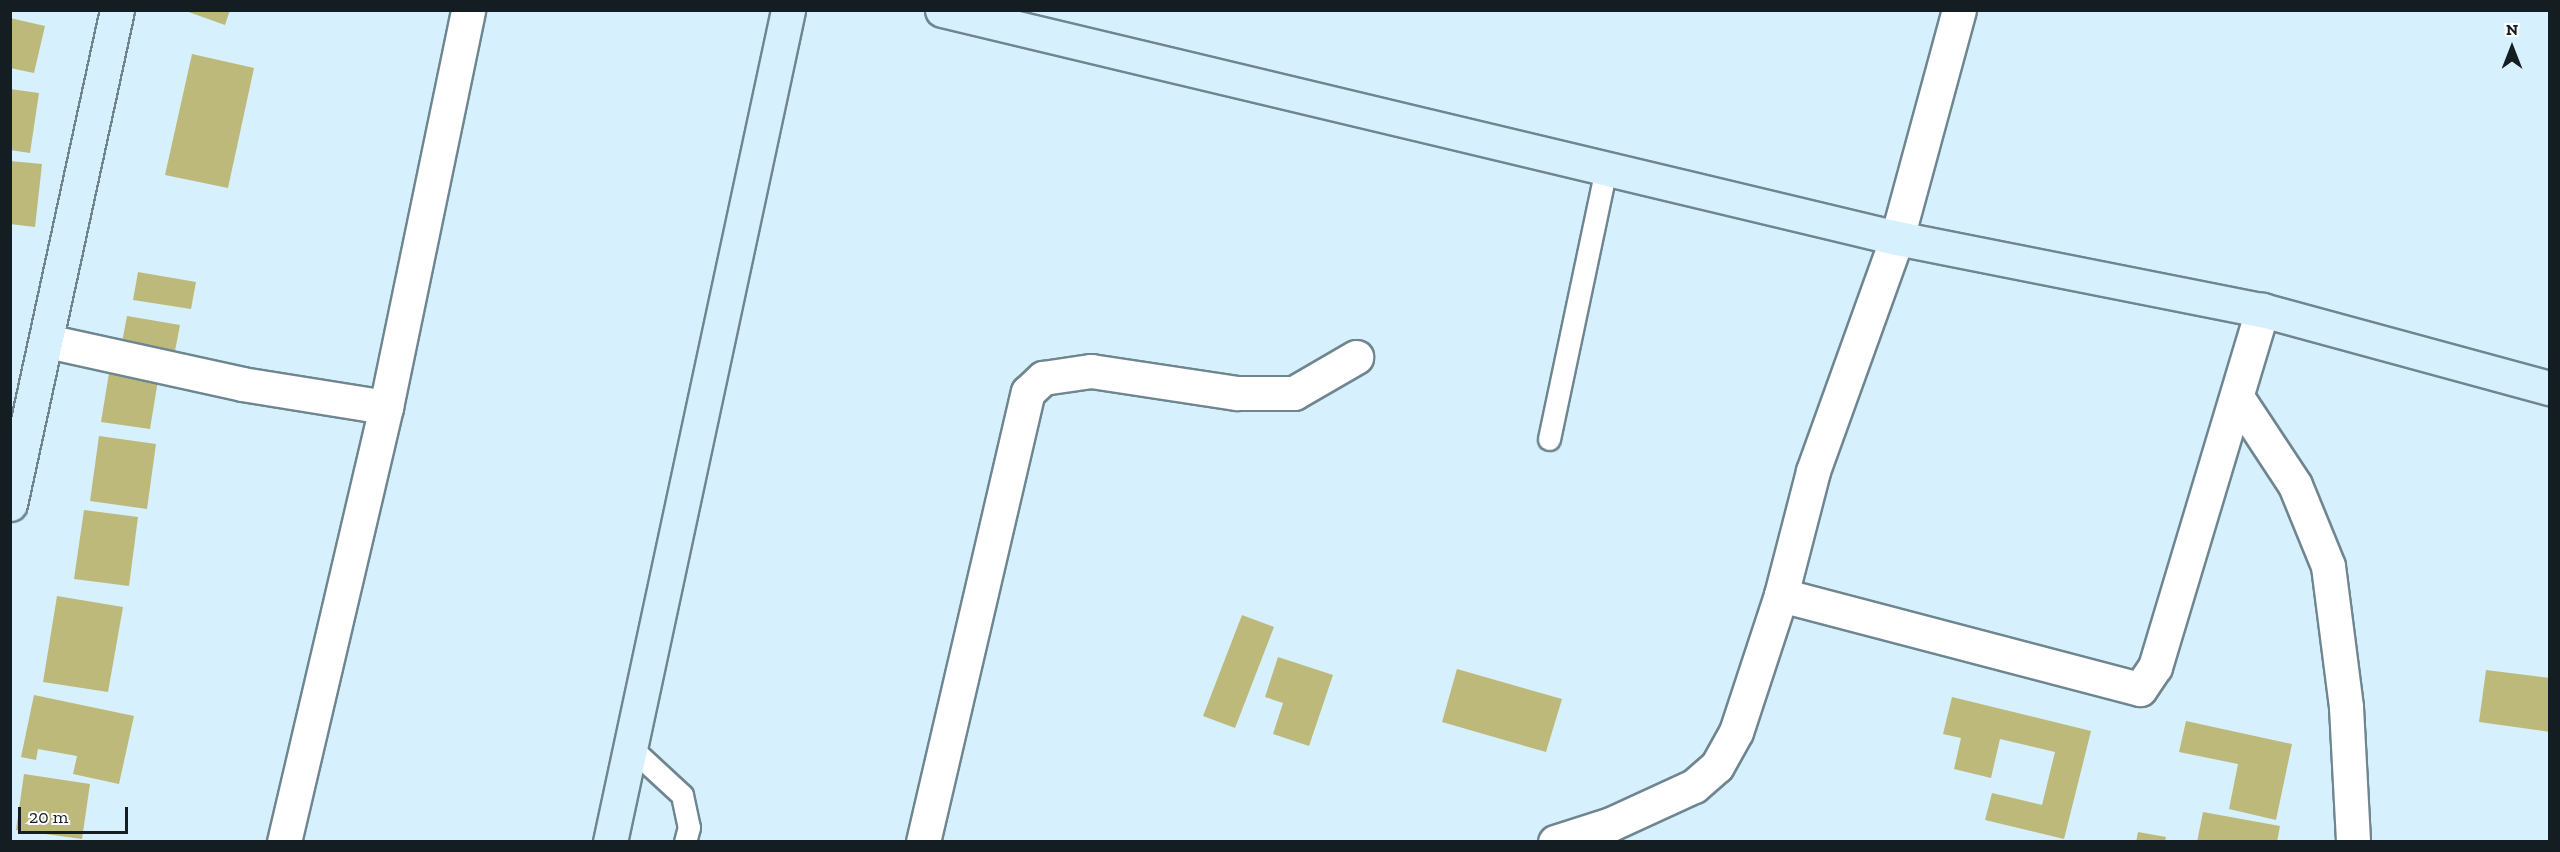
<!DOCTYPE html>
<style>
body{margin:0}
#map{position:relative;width:2560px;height:852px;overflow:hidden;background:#d7f0fd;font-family:"Zilla Slab",serif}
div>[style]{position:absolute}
.building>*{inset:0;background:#bcb97b}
.roads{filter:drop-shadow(2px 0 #6f8691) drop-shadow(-2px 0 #6f8691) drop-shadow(0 2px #6f8691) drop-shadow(0 -2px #6f8691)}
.lane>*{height:21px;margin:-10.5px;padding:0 10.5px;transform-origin:10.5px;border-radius:10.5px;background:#fff}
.street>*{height:33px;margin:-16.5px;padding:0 16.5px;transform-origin:16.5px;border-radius:16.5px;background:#fff}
.secondary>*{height:33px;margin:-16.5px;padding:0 16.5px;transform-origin:16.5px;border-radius:16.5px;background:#d6f1fd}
span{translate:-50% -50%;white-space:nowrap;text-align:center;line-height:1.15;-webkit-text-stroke:6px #fff;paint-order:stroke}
.frame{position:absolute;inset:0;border:12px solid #141d22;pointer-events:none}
.north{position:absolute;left:2482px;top:18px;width:60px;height:60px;-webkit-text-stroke:4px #fff;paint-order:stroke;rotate:0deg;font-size:16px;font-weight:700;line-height:24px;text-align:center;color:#141d22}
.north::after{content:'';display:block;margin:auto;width:21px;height:27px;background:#141d22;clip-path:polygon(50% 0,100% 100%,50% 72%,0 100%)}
.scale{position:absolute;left:18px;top:807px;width:110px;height:27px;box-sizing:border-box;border:3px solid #141d22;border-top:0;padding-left:8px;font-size:18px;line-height:21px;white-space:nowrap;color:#141d22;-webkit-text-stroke:4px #fff;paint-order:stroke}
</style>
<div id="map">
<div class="building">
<div style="clip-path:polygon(183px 10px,230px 10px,225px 25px)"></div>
<div style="clip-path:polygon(10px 18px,45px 26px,34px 73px,10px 68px)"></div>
<div style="clip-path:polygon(192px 54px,254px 68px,228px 188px,165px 175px)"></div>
<div style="clip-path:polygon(10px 89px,39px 93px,30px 153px,10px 150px)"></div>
<div style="clip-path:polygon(10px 161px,42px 164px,35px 227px,10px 224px)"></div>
<div style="clip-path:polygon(138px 272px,196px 282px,191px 309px,133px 300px)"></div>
<div style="clip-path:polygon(127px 316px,180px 325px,175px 351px,122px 342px)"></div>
<div style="clip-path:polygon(110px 367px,159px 374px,150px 429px,101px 422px)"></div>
<div style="clip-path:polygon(99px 436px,156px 444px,147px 509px,90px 501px)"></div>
<div style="clip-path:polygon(84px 510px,138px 517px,129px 586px,74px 579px)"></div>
<div style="clip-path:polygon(57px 596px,123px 607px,108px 692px,43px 682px)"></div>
<div style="clip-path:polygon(1242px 615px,1274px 627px,1235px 728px,1203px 716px)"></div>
<div style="clip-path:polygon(1278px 657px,1333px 675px,1309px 746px,1273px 734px,1283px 703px,1265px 697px)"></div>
<div style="clip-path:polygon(1457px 669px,1562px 699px,1546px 752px,1442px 722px)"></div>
<div style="clip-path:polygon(2486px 670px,2550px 678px,2550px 732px,2479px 722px)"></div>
<div style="clip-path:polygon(34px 695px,134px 716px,119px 784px,73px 774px,77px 756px,38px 749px,36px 760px,21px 757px)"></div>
<div style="clip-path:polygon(1952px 697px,2091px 731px,2064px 839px,1985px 820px,1992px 793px,2042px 805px,2055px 752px,2000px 739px,1991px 778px,1954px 769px,1961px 738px,1943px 734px)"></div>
<div style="clip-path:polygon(2186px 721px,2292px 744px,2276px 820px,2229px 809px,2238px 764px,2179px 752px)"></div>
<div style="clip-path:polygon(24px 774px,90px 784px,82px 839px,16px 830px)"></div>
<div style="clip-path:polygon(2203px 812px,2280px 826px,2277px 842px,2197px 842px)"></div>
<div style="clip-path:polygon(2138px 832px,2166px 837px,2165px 842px,2136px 842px)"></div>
</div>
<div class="roads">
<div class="lane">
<div style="left:1549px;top:439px;width:276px;rotate:-78.1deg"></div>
<div style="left:630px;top:747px;width:71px;rotate:42.7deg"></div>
<div style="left:682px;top:795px;width:33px;rotate:78deg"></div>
<div style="left:689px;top:827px;width:16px;rotate:105deg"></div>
</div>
<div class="street">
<div style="left:47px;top:341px;width:200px;rotate:12.4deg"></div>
<div style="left:242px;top:384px;width:146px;rotate:9.1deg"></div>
<div style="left:2237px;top:397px;width:105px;rotate:56.6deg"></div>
<div style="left:2295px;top:485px;width:87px;rotate:67.8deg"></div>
<div style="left:2328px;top:566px;width:142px;rotate:82.7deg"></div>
<div style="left:2346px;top:707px;width:135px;rotate:87deg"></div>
<div style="left:1781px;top:595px;width:371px;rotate:14.7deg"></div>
<div style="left:2140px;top:689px;width:27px;rotate:-56deg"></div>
<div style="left:2155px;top:667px;width:373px;rotate:-73.3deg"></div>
<div style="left:284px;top:842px;width:447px;rotate:-76.8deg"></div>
<div style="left:386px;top:407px;width:405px;rotate:-78.3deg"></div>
<div style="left:923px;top:842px;width:462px;rotate:-76.9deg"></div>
<div style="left:1028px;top:392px;width:21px;rotate:-43deg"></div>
<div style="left:1043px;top:378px;width:49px;rotate:-8.3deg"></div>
<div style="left:1091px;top:371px;width:148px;rotate:8.6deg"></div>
<div style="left:1237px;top:393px;width:57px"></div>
<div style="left:1294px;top:393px;width:72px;rotate:-30.1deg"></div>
<div style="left:1555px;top:842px;width:59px;rotate:-17.8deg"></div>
<div style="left:1611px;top:824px;width:91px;rotate:-24.6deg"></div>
<div style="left:1694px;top:786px;width:30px;rotate:-41deg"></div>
<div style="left:1717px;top:766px;width:39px;rotate:-61deg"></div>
<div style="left:1736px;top:732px;width:144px;rotate:-71.8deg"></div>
<div style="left:1781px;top:595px;width:128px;rotate:-75.5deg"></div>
<div style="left:1813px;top:471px;width:248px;rotate:-70.2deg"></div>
<div style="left:1897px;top:238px;width:236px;rotate:-74.8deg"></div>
</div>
<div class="secondary">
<div style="left:942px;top:10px;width:982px;rotate:13.43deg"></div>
<div style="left:1897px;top:238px;width:372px;rotate:11.2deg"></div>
<div style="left:2262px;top:310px;width:298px;rotate:15.2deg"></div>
<div style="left:10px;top:504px;width:505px;rotate:-77.78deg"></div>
<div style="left:610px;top:842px;width:851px;rotate:-77.92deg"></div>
</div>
</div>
<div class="frame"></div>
<div class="north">N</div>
<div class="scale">20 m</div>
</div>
